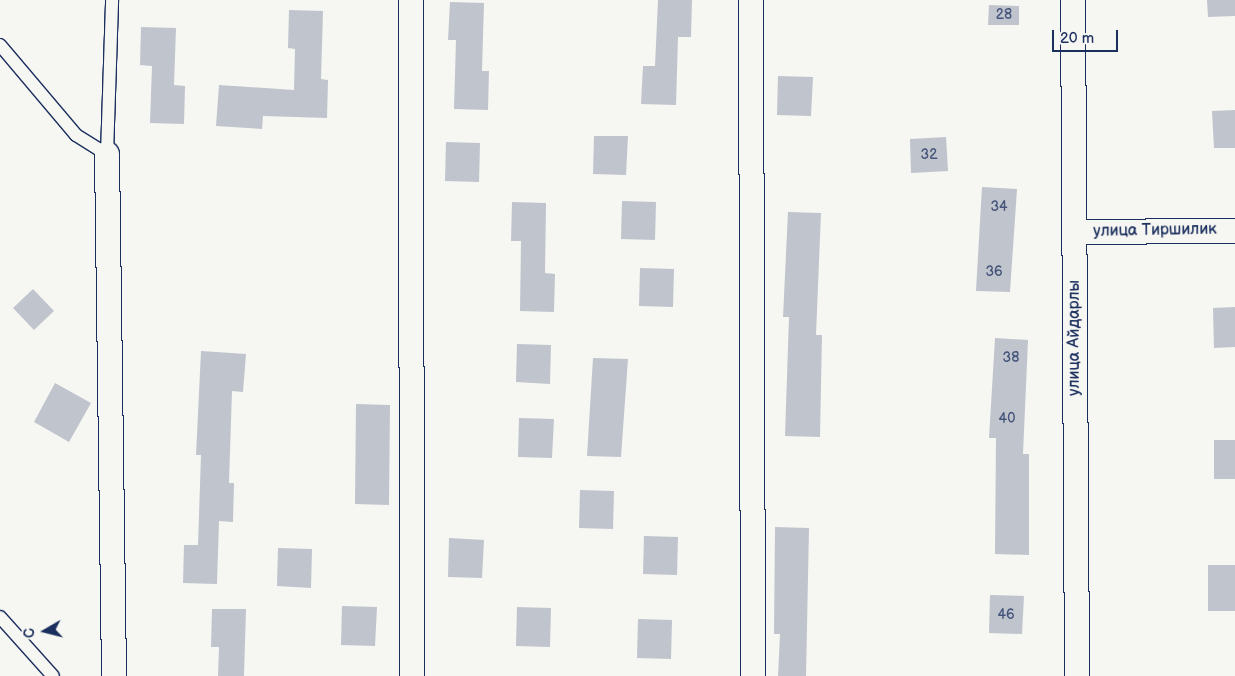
<!DOCTYPE html>
<meta charset="utf-8">
<style>
body{margin:0}
#map{position:relative;width:1235px;height:676px;overflow:hidden;background:#f6f6f2;font-family:"Balsamiq Sans",sans-serif}
div>[style]{position:absolute}
.building>*{inset:0;background:#c0c4cd}
.roads{filter:drop-shadow(1px 0 #1b2f5e) drop-shadow(-1px 0 #1b2f5e) drop-shadow(0 1px #1b2f5e) drop-shadow(0 -1px #1b2f5e)}
.lane>*{height:12px;margin:-6px;padding:0 6px;transform-origin:6px;border-radius:6px;background:#f6f6f2}
.street>*{height:24px;margin:-12px;padding:0 12px;transform-origin:12px;border-radius:12px;background:#f6f6f2}
span{translate:-50% -50%;white-space:nowrap;text-align:center;line-height:1.15;-webkit-text-stroke:5px #f6f6f2;paint-order:stroke}
.number-label{font-size:14px;color:#44547a}
.number-label span{-webkit-text-stroke-width:0}
.street-label{font-size:16px;color:#1b2f5e}
.north{position:absolute;left:20px;top:606px;width:50px;height:50px;-webkit-text-stroke:4px #f6f6f2;paint-order:stroke;rotate:262deg;font-size:14px;font-weight:700;line-height:20px;text-align:center;color:#1b2f5e}
.north::after{content:'';display:block;margin:auto;width:18px;height:22px;background:#1b2f5e;clip-path:polygon(50% 0,100% 100%,50% 72%,0 100%)}
.scale{position:absolute;left:1052px;top:30px;width:66px;height:22px;box-sizing:border-box;border:2px solid #1b2f5e;border-top:0;padding-left:6px;font-size:15px;line-height:18px;white-space:nowrap;color:#1b2f5e;-webkit-text-stroke:4px #f6f6f2;paint-order:stroke}
</style>
<div id="map">
<div class="building">
<div style="clip-path:polygon(658px 0,692px 0,691px 37px,678px 37px,676px 105px,641px 104px,643px 66px,655px 66px)"></div>
<div style="clip-path:polygon(1207px 0,1235px 0,1235px 16px,1208px 17px)"></div>
<div style="clip-path:polygon(450px 2px,484px 3px,482px 71px,489px 71px,488px 110px,454px 109px,456px 40px,448px 40px)"></div>
<div style="clip-path:polygon(989px 5px,1019px 6px,1019px 25px,988px 25px)"></div>
<div style="clip-path:polygon(289px 10px,323px 11px,321px 79px,328px 80px,327px 118px,263px 116px,262px 129px,216px 126px,219px 85px,294px 90px,295px 49px,288px 48px)"></div>
<div style="clip-path:polygon(141px 27px,176px 28px,174px 85px,185px 86px,184px 124px,150px 123px,152px 66px,140px 65px)"></div>
<div style="clip-path:polygon(778px 76px,813px 77px,811px 116px,777px 115px)"></div>
<div style="clip-path:polygon(1235px 110px,1235px 148px,1214px 148px,1212px 111px)"></div>
<div style="clip-path:polygon(594px 136px,628px 136px,626px 175px,593px 174px)"></div>
<div style="clip-path:polygon(946px 137px,948px 171px,911px 173px,910px 139px)"></div>
<div style="clip-path:polygon(446px 142px,480px 143px,479px 182px,445px 181px)"></div>
<div style="clip-path:polygon(982px 187px,1017px 189px,1010px 292px,976px 291px)"></div>
<div style="clip-path:polygon(622px 201px,656px 202px,655px 240px,621px 239px)"></div>
<div style="clip-path:polygon(512px 202px,546px 203px,545px 273px,555px 274px,554px 312px,520px 311px,521px 241px,511px 241px)"></div>
<div style="clip-path:polygon(788px 212px,821px 213px,816px 335px,822px 335px,820px 437px,785px 436px,789px 317px,783px 317px)"></div>
<div style="clip-path:polygon(640px 268px,674px 269px,673px 307px,639px 306px)"></div>
<div style="clip-path:polygon(33px 289px,54px 311px,34px 330px,13px 308px)"></div>
<div style="clip-path:polygon(1235px 307px,1235px 347px,1214px 348px,1213px 308px)"></div>
<div style="clip-path:polygon(995px 338px,1028px 340px,1023px 454px,1029px 454px,1029px 555px,995px 554px,996px 438px,989px 438px)"></div>
<div style="clip-path:polygon(517px 344px,551px 345px,550px 384px,516px 382px)"></div>
<div style="clip-path:polygon(201px 351px,246px 354px,243px 392px,232px 391px,229px 483px,234px 483px,233px 522px,219px 521px,217px 584px,183px 583px,184px 545px,198px 545px,201px 455px,196px 455px)"></div>
<div style="clip-path:polygon(593px 358px,628px 359px,621px 457px,587px 456px)"></div>
<div style="clip-path:polygon(55px 383px,91px 403px,69px 442px,34px 422px)"></div>
<div style="clip-path:polygon(356px 404px,390px 405px,389px 505px,355px 504px)"></div>
<div style="clip-path:polygon(519px 418px,554px 419px,552px 458px,518px 457px)"></div>
<div style="clip-path:polygon(1214px 440px,1235px 440px,1235px 479px,1214px 479px)"></div>
<div style="clip-path:polygon(580px 490px,614px 491px,613px 529px,579px 528px)"></div>
<div style="clip-path:polygon(775px 527px,809px 528px,806px 676px,778px 676px,780px 634px,774px 634px)"></div>
<div style="clip-path:polygon(644px 536px,678px 537px,677px 575px,643px 574px)"></div>
<div style="clip-path:polygon(449px 538px,484px 540px,482px 578px,448px 577px)"></div>
<div style="clip-path:polygon(278px 548px,312px 549px,311px 588px,277px 586px)"></div>
<div style="clip-path:polygon(1208px 565px,1235px 565px,1235px 611px,1208px 611px)"></div>
<div style="clip-path:polygon(990px 595px,1024px 596px,1022px 634px,989px 633px)"></div>
<div style="clip-path:polygon(342px 606px,377px 607px,375px 646px,341px 645px)"></div>
<div style="clip-path:polygon(517px 607px,551px 608px,550px 647px,516px 646px)"></div>
<div style="clip-path:polygon(212px 609px,246px 609px,244px 676px,218px 676px,219px 647px,211px 647px)"></div>
<div style="clip-path:polygon(638px 619px,672px 620px,671px 659px,637px 658px)"></div>
</div>
<div class="roads">
<div class="lane">
<div style="left:0;top:45px;width:118px;rotate:49.8deg"></div>
<div style="left:76px;top:135px;width:36px;rotate:32deg"></div>
<div style="left:107px;top:154px;width:154px;rotate:-88.1deg"></div>
<div style="left:0;top:617px;width:79px;rotate:48.1deg"></div>
</div>
<div class="street">
<div style="left:411px;top:0;width:676px;rotate:89.92deg"></div>
<div style="left:751px;top:0;width:676px;rotate:89.83deg"></div>
<div style="left:1073px;top:0;width:676px;rotate:89.66deg"></div>
<div style="left:107px;top:154px;width:522px;rotate:89.23deg"></div>
<div style="left:1075px;top:232px;width:160px;rotate:-0.4deg"></div>
</div>
</div>
<div class="number-label">
<span style="left:1004px;top:15px">28</span>
<span style="left:929px;top:155px">32</span>
<span style="left:999px;top:207px">34</span>
<span style="left:994px;top:272px">36</span>
<span style="left:1011px;top:358px">38</span>
<span style="left:1007px;top:419px">40</span>
<span style="left:1006px;top:615px">46</span>
</div>
<div class="street-label">
<span style="left:1155px;top:231px;rotate:-1deg">улица Тиршилик</span>
<span style="left:1075px;top:338px;rotate:-90deg">улица Айдарлы</span>
</div>
<div class="north">С</div>
<div class="scale">20 m</div>
</div>
